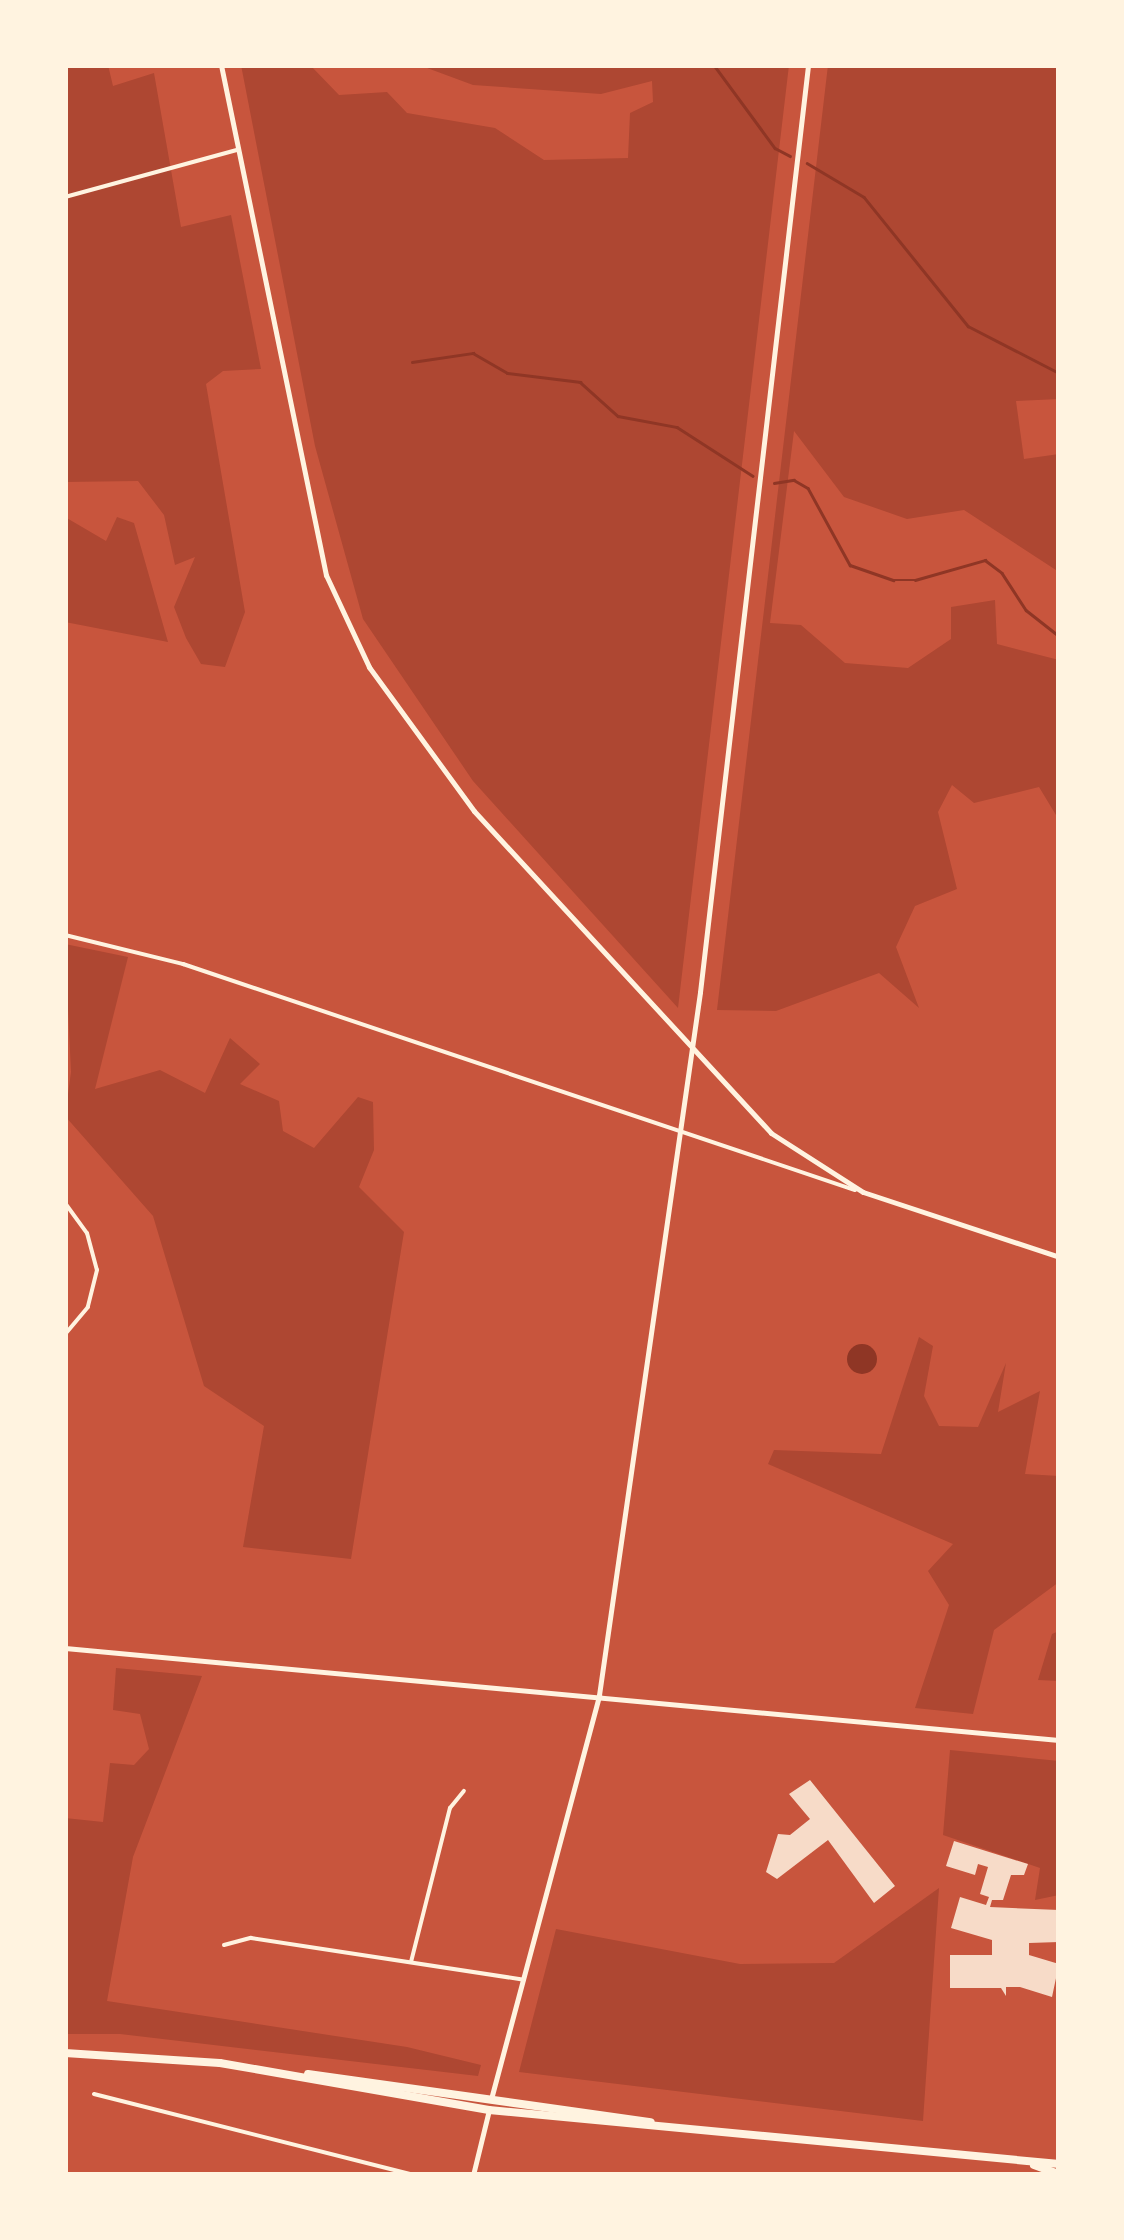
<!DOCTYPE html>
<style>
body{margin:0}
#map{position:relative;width:1124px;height:2240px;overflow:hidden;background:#c8553d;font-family:Poppins,sans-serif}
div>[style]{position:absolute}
.green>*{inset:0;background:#ae4732}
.water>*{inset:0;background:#8f3625}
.round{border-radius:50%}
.stream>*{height:2.5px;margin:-1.25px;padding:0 1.25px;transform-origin:1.25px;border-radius:1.25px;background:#8f3625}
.building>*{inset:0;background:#f7dbc8}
.minor>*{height:4px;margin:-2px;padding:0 2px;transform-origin:2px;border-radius:2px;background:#fff3e0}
.tertiary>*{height:5px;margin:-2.5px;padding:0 2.5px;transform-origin:2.5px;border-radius:2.5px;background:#fff3e0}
.trunk>*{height:8px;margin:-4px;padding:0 4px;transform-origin:4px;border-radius:4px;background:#fff3e0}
span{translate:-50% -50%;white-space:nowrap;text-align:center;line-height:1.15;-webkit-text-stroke:9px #fff3e0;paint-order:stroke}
.frame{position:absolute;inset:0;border:68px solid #fff3e0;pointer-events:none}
</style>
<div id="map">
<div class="green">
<div style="clip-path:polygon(65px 65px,108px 65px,113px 86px,154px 73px,181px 227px,231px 215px,261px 369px,223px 371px,206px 384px,245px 612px,225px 667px,201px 664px,186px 638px,174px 607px,195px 557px,175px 565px,164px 515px,138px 481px,65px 482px)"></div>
<div style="clip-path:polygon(241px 65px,310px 65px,339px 95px,387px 92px,407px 113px,495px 128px,544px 160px,628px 158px,630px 113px,653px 102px,652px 81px,601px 94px,473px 85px,419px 65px,789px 65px,678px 1008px,473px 781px,363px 619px,315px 446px)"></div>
<div style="clip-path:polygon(828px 65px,1059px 65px,1059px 399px,1016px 401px,1024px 459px,1059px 454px,1059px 572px,964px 510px,907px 519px,844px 497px,794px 431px,770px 623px,801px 625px,845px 663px,908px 668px,951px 639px,951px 607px,995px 600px,997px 644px,1059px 660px,1059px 820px,1039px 787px,974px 803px,952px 785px,938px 812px,957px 889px,915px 906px,896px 947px,919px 1008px,879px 973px,776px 1011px,717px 1010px)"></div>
<div style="clip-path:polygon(65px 517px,106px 541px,117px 517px,134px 523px,168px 642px,65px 622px)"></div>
<div style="clip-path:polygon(65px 944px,128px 957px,95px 1089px,160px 1070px,205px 1093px,230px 1038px,260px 1064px,240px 1084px,279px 1101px,283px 1131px,314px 1148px,358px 1097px,373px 1102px,374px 1150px,359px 1187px,404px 1232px,351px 1559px,243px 1547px,264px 1426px,204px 1386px,153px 1216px,65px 1116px,71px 1072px)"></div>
<div style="clip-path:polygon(919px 1337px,933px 1346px,924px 1396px,939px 1426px,978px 1427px,1006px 1363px,998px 1412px,1040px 1391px,1025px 1474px,1059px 1476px,1059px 1582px,994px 1630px,973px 1714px,915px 1708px,949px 1605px,928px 1571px,953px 1544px,768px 1464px,774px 1450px,881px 1454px)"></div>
<div style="clip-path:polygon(1059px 1631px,1059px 1681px,1038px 1680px,1052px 1634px)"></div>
<div style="clip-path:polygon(116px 1668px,202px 1676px,133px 1857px,107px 2001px,407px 2047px,481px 2065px,478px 2076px,120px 2034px,65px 2034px,65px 1818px,103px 1822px,110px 1763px,134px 1765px,149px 1749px,140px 1714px,113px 1710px)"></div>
<div style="clip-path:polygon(950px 1750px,1059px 1761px,1059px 1895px,1035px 1900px,1040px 1868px,943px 1835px)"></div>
<div style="clip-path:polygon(939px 1888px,923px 2121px,519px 2072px,556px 1929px,740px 1964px,834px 1963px)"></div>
</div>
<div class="water">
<div class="round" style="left:847px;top:1344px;width:30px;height:30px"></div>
</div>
<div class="stream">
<div style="left:714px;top:65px;width:103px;rotate:53.7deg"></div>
<div style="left:775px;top:148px;width:17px;rotate:28deg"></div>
<div style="left:807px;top:163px;width:66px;rotate:30.8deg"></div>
<div style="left:864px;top:197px;width:166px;rotate:51.1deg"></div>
<div style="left:968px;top:326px;width:102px;rotate:27.3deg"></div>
<div style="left:412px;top:362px;width:62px;rotate:-8.4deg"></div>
<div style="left:473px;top:353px;width:39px;rotate:30deg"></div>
<div style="left:507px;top:373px;width:74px;rotate:7deg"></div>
<div style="left:580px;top:382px;width:51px;rotate:41.8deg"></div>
<div style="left:618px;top:416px;width:60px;rotate:10.6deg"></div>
<div style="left:677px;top:427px;width:90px;rotate:32.8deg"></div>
<div style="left:774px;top:483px;width:20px;rotate:-9deg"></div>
<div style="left:794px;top:480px;width:16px;rotate:30deg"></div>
<div style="left:808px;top:488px;width:88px;rotate:61.4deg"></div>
<div style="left:850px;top:565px;width:46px;rotate:19.2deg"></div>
<div style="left:893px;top:580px;width:22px"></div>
<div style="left:915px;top:580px;width:73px;rotate:-15.9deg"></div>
<div style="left:985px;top:560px;width:21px;rotate:37deg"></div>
<div style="left:1002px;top:573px;width:44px;rotate:57deg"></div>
<div style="left:1026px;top:610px;width:42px;rotate:38.2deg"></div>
</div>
<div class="building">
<div style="clip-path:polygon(810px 1780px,895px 1886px,874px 1903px,828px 1840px,777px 1879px,766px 1872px,778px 1834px,790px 1835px,810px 1819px,789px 1794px)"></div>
<div style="clip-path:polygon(954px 1841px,1028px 1864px,1024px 1875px,1011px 1875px,1003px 1900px,992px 1900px,990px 1907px,1059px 1910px,1059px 1942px,1029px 1943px,1029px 1955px,1059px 1964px,1052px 1997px,1020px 1987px,1006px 1987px,1006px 1996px,1001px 1988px,950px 1988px,950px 1955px,992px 1955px,992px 1940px,951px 1928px,960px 1897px,986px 1905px,989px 1897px,980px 1894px,988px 1867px,978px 1864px,975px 1875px,946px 1866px)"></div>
</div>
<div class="minor">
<div style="left:65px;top:197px;width:178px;rotate:-15.3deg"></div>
<div style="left:65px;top:935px;width:122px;rotate:13.8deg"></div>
<div style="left:183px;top:964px;width:709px;rotate:18.59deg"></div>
<div style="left:65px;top:1203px;width:37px;rotate:54deg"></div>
<div style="left:87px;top:1233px;width:38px;rotate:75deg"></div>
<div style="left:97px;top:1270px;width:38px;rotate:104deg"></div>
<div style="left:88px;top:1307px;width:35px;rotate:130deg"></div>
<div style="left:224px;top:1945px;width:28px;rotate:-15deg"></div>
<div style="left:251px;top:1938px;width:276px;rotate:8.7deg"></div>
<div style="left:411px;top:1962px;width:159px;rotate:-75.8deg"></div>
<div style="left:450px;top:1808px;width:22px;rotate:-51deg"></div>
<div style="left:94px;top:2094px;width:330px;rotate:14.2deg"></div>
</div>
<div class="tertiary">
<div style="left:221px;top:65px;width:521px;rotate:78.37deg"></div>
<div style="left:326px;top:575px;width:102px;rotate:64.9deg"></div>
<div style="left:369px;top:667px;width:178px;rotate:53.9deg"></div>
<div style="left:474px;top:811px;width:438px;rotate:47.3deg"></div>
<div style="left:771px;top:1133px;width:109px;rotate:32.7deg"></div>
<div style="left:863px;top:1192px;width:206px;rotate:18.3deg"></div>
<div style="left:65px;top:1648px;width:998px;rotate:5.29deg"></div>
<div style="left:491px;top:2099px;width:418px;rotate:-75deg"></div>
<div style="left:599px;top:1695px;width:710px;rotate:-81.82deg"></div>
<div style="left:700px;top:992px;width:933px;rotate:-83.35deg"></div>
<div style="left:473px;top:2175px;width:67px;rotate:-76.2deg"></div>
</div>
<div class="trunk">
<div style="left:65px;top:2053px;width:155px;rotate:3.7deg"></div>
<div style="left:220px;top:2063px;width:273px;rotate:9.9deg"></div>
<div style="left:489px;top:2110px;width:573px;rotate:5.41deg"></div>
<div style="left:308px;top:2074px;width:346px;rotate:8deg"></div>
<div style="left:1034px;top:2165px;width:27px;rotate:20deg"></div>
</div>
<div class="frame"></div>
</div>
